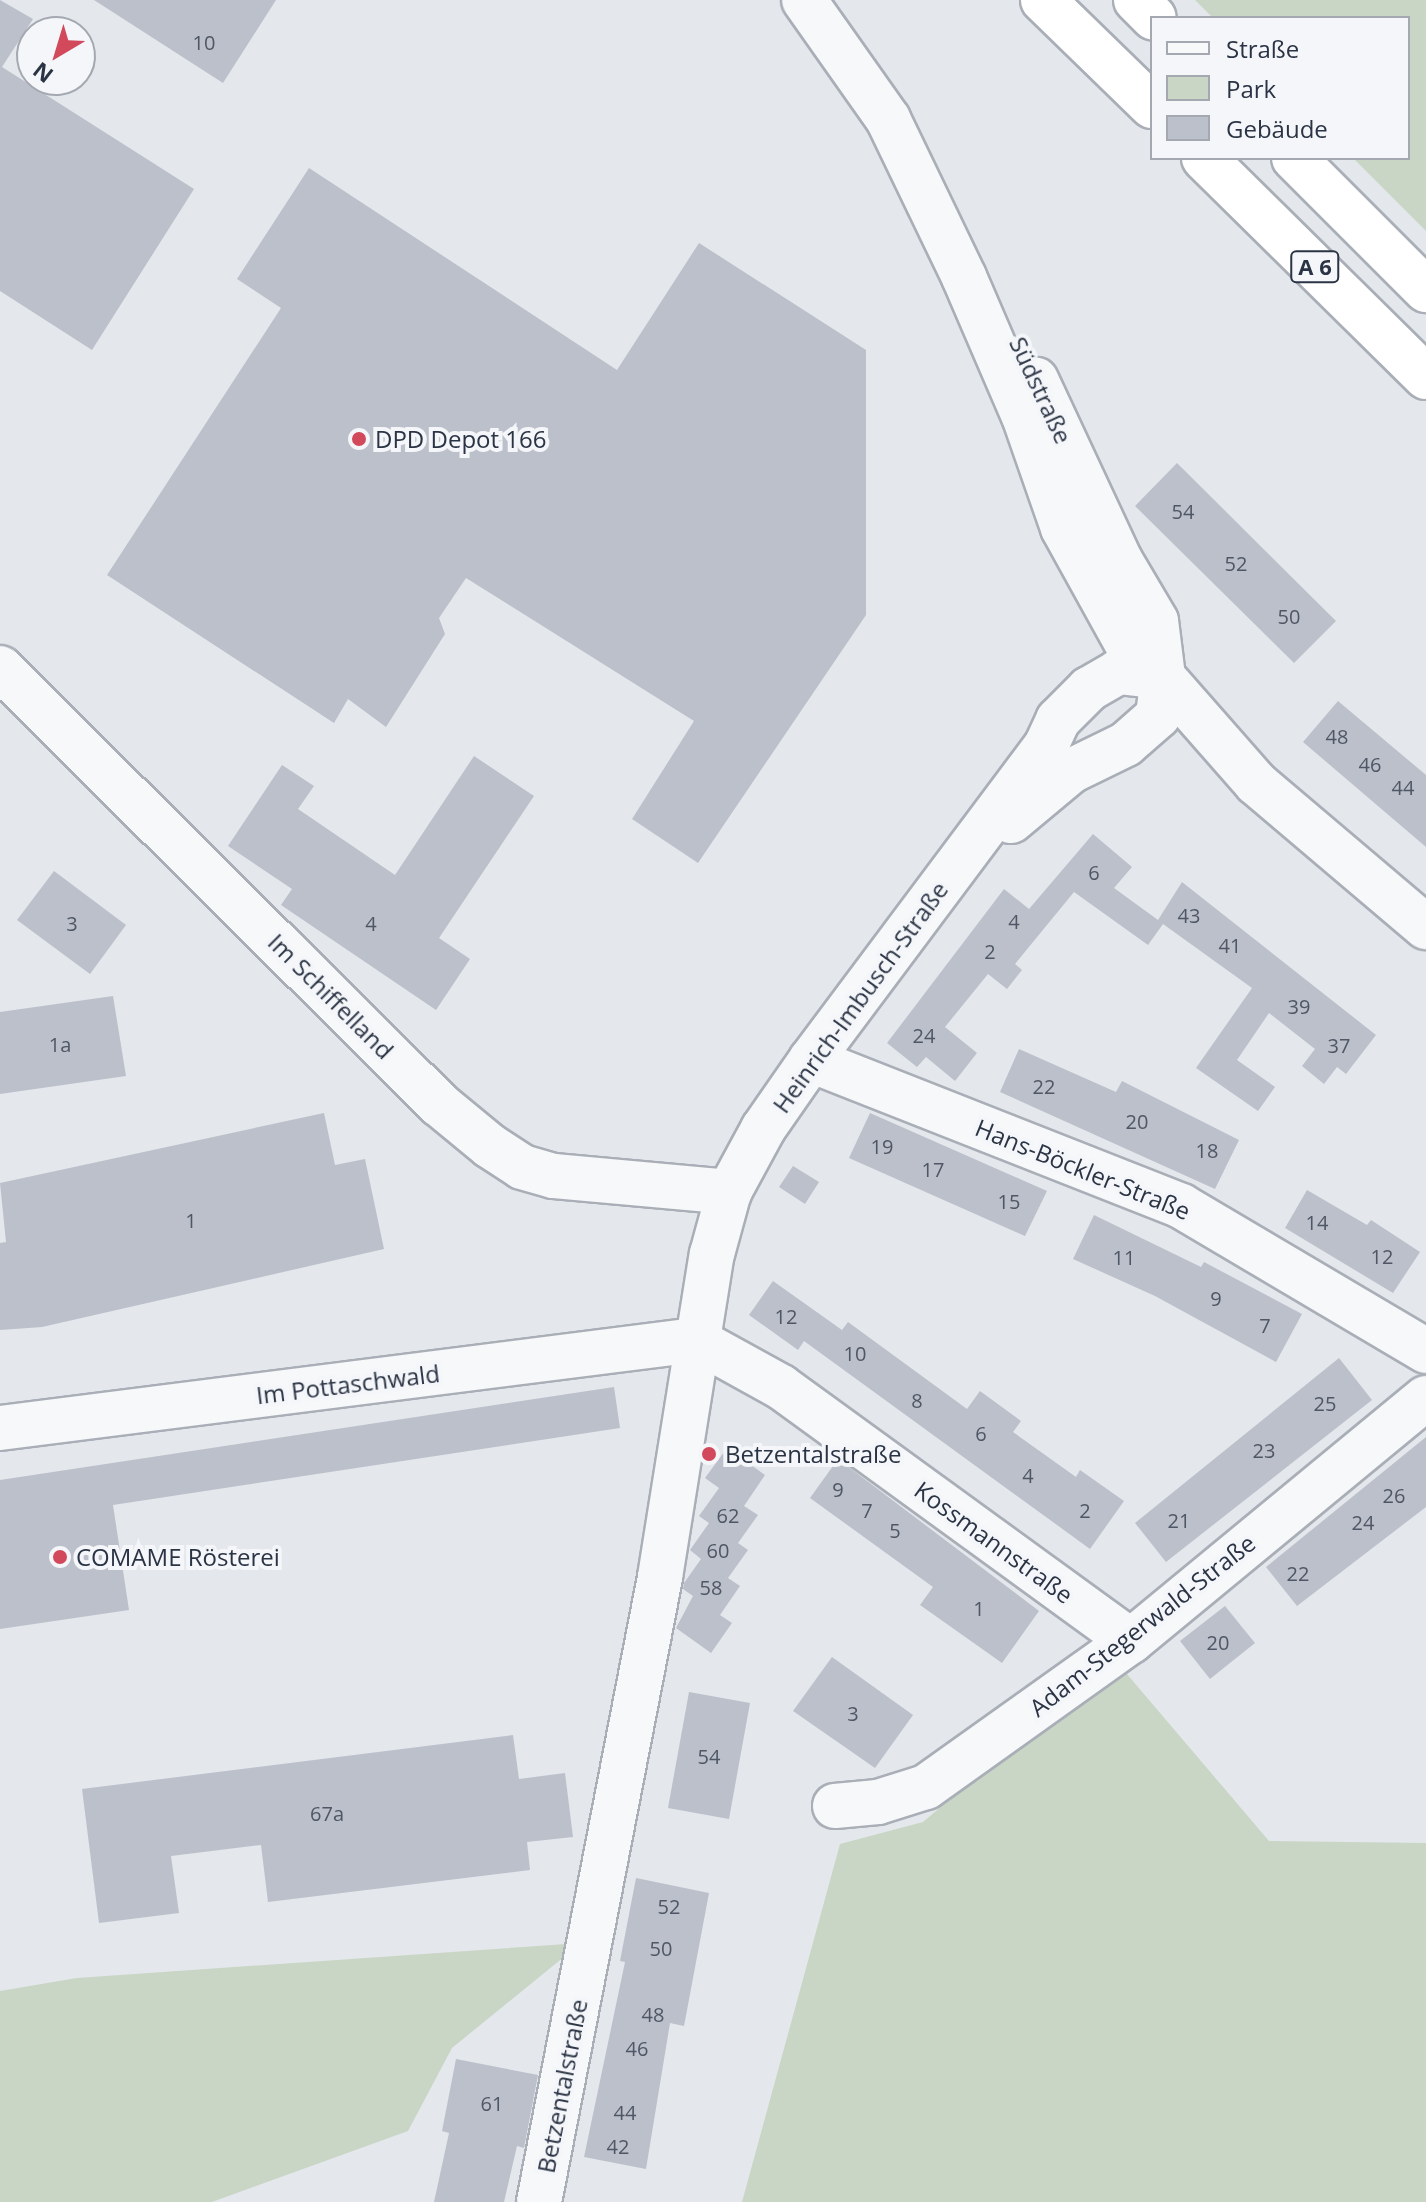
<!DOCTYPE html>
<meta charset="utf-8">
<style>
body{margin:0}
#map{position:relative;width:1426px;height:2202px;overflow:hidden;background:#e4e7ec;font-family:"Open Sans",sans-serif}
div>[style]{position:absolute}
.green>*{inset:0;background:#c9d6c5}
.building>*{inset:0;background:#bbc0ca}
.roads{filter:drop-shadow(2px 0 #a9aeb7) drop-shadow(-2px 0 #a9aeb7) drop-shadow(0 2px #a9aeb7) drop-shadow(0 -2px #a9aeb7)}
.minor>*{height:44px;margin:-22px;padding:0 22px;transform-origin:22px;border-radius:22px;background:#f7f8fa}
.highway>*{height:44px;margin:-22px;padding:0 22px;transform-origin:22px;border-radius:22px;background:#fff}
.dots>*{width:22px;height:22px;translate:-50% -50%;box-sizing:border-box;border:4px solid #f4f6f9;border-radius:50%}
span{translate:-50% -50%;white-space:nowrap;text-align:center;line-height:1.15;-webkit-text-stroke:8px #f4f6f9;paint-order:stroke}
.number-label{font-size:20px;color:#4f5766}
.number-label span{-webkit-text-stroke-width:0}
.shield-label span{padding:2px 6px;background:#f4f6f9;border:2px solid;border-radius:6px;-webkit-text-stroke-width:0}
.shield-label{font-size:22px;color:#2b3445;font-weight:700}
.street-label{font-size:24px;color:#2b3445}
.poi-label{font-size:24px;color:#2b3445}
.left{translate:0 -50%;text-align:left}
.legend{position:absolute;left:1150px;top:16px;width:260px;height:144px;box-sizing:border-box;background:#f4f6f9;border:2px solid #a4a8b1;margin:0;padding:10px 14px;list-style:none;font-size:24px;color:#2b3445}
.legend li{display:flex;align-items:center;gap:16px;height:40px}
.legend b{width:40px;border:2px solid #a4a8b1}
.north{position:absolute;left:16px;top:16px;width:80px;height:80px;box-sizing:border-box;background:#f4f6f9;border:2px solid #a4a8b1;border-radius:50%;rotate:218deg;font-size:22px;font-weight:700;line-height:32px;text-align:center;color:#2b3445}
.north::after{content:'';display:block;margin:auto;width:28px;height:36px;background:#d1495b;clip-path:polygon(50% 0,100% 100%,50% 72%,0 100%)}
</style>
<div id="map">
<div class="green">
<div style="clip-path:polygon(1195px 0,1426px 0,1426px 231px,1353px 158px,1408px 158px,1408px 18px,1213px 18px)"></div>
<div style="clip-path:polygon(1115px 1660px,1269px 1841px,1426px 1843px,1426px 2202px,742px 2202px,840px 1844px,923px 1822px)"></div>
<div style="clip-path:polygon(581px 1943px,452px 2048px,408px 2131px,212px 2202px,0 2202px,0 1991px,77px 1978px)"></div>
</div>
<div class="building">
<div style="clip-path:polygon(0 0,33px 19px,2px 67px,194px 189px,92px 350px,0 291px)"></div>
<div style="clip-path:polygon(94px 0,276px 0,223px 83px)"></div>
<div style="clip-path:polygon(309px 168px,617px 370px,699px 243px,866px 350px,866px 615px,698px 863px,632px 819px,694px 721px,466px 578px,439px 618px,445px 634px,386px 727px,348px 699px,334px 723px,107px 575px,281px 308px,237px 279px)"></div>
<div style="clip-path:polygon(1177px 463px,1336px 621px,1294px 663px,1135px 506px)"></div>
<div style="clip-path:polygon(1338px 701px,1426px 775px,1426px 847px,1303px 742px)"></div>
<div style="clip-path:polygon(474px 756px,534px 796px,439px 938px,470px 959px,436px 1010px,281px 905px,292px 889px,228px 846px,282px 765px,314px 786px,298px 809px,395px 875px)"></div>
<div style="clip-path:polygon(1093px 834px,1132px 867px,1114px 888px,1158px 920px,1182px 882px,1376px 1035px,1346px 1074px,1337px 1067px,1324px 1084px,1302px 1066px,1315px 1049px,1269px 1013px,1237px 1060px,1275px 1087px,1258px 1111px,1196px 1068px,1252px 988px,1163px 924px,1148px 945px,1074px 892px,1015px 964px,1022px 970px,1007px 989px,988px 974px,945px 1027px,977px 1053px,955px 1081px,926px 1057px,917px 1067px,887px 1043px,1004px 889px,1029px 909px)"></div>
<div style="clip-path:polygon(54px 871px,126px 925px,90px 974px,17px 920px)"></div>
<div style="clip-path:polygon(113px 996px,126px 1076px,0 1094px,0 1012px)"></div>
<div style="clip-path:polygon(1019px 1049px,1116px 1092px,1122px 1081px,1239px 1140px,1215px 1189px,1000px 1092px)"></div>
<div style="clip-path:polygon(324px 1113px,335px 1165px,365px 1159px,384px 1249px,42px 1327px,0 1330px,0 1243px,6px 1242px,0 1183px)"></div>
<div style="clip-path:polygon(870px 1113px,1047px 1191px,1025px 1236px,849px 1158px)"></div>
<div style="clip-path:polygon(793px 1166px,819px 1182px,805px 1204px,779px 1187px)"></div>
<div style="clip-path:polygon(1307px 1190px,1367px 1225px,1371px 1220px,1420px 1252px,1393px 1293px,1285px 1228px)"></div>
<div style="clip-path:polygon(1094px 1215px,1201px 1267px,1204px 1262px,1302px 1314px,1276px 1362px,1155px 1296px,1073px 1259px)"></div>
<div style="clip-path:polygon(773px 1281px,842px 1330px,848px 1322px,967px 1409px,980px 1391px,1021px 1421px,1013px 1432px,1076px 1477px,1080px 1470px,1124px 1501px,1090px 1549px,804px 1341px,798px 1350px,749px 1315px)"></div>
<div style="clip-path:polygon(1339px 1358px,1372px 1400px,1166px 1562px,1135px 1523px)"></div>
<div style="clip-path:polygon(614px 1387px,620px 1428px,113px 1505px,129px 1610px,0 1629px,0 1480px)"></div>
<div style="clip-path:polygon(1426px 1437px,1426px 1507px,1297px 1606px,1266px 1567px)"></div>
<div style="clip-path:polygon(727px 1448px,765px 1475px,744px 1506px,758px 1515px,738px 1543px,748px 1550px,728px 1578px,740px 1586px,720px 1615px,732px 1623px,711px 1653px,676px 1628px,693px 1596px,683px 1589px,684px 1583px,701px 1559px,690px 1550px,709px 1523px,699px 1516px,719px 1488px,705px 1478px)"></div>
<div style="clip-path:polygon(838px 1459px,1039px 1611px,1002px 1663px,920px 1605px,933px 1587px,810px 1498px)"></div>
<div style="clip-path:polygon(1225px 1606px,1255px 1643px,1210px 1679px,1180px 1641px)"></div>
<div style="clip-path:polygon(832px 1657px,913px 1715px,875px 1768px,793px 1711px)"></div>
<div style="clip-path:polygon(689px 1692px,750px 1703px,729px 1819px,668px 1808px)"></div>
<div style="clip-path:polygon(513px 1735px,519px 1779px,565px 1773px,573px 1837px,527px 1842px,530px 1870px,268px 1902px,261px 1845px,171px 1856px,179px 1913px,99px 1923px,82px 1789px)"></div>
<div style="clip-path:polygon(636px 1878px,709px 1893px,684px 2026px,670px 2023px,646px 2169px,584px 2157px,625px 1962px,620px 1961px)"></div>
<div style="clip-path:polygon(456px 2059px,538px 2075px,524px 2148px,517px 2146px,504px 2202px,434px 2202px,449px 2133px,442px 2131px)"></div>
</div>
<div class="roads">
<div class="minor">
<div style="left:804px;top:0;width:146px;rotate:54.8deg"></div>
<div style="left:888px;top:119px;width:175px;rotate:64.3deg"></div>
<div style="left:964px;top:277px;width:151px;rotate:66.7deg"></div>
<div style="left:1024px;top:416px;width:119px;rotate:70.8deg"></div>
<div style="left:1063px;top:528px;width:141px;rotate:61.1deg"></div>
<div style="left:1131px;top:651px;width:41px;rotate:39.1deg"></div>
<div style="left:1163px;top:677px;width:141px;rotate:48.7deg"></div>
<div style="left:1256px;top:783px;width:223px;rotate:40.3deg"></div>
<div style="left:0;top:668px;width:619px;rotate:44.8deg"></div>
<div style="left:439px;top:1104px;width:66px;rotate:39.5deg"></div>
<div style="left:490px;top:1146px;width:38px;rotate:33deg"></div>
<div style="left:522px;top:1167px;width:33px;rotate:16deg"></div>
<div style="left:554px;top:1176px;width:176px;rotate:5.2deg"></div>
<div style="left:1011px;top:821px;width:78px;rotate:-39.8deg"></div>
<div style="left:1071px;top:771px;width:61px;rotate:-26.1deg"></div>
<div style="left:1126px;top:744px;width:43px;rotate:-41.2deg"></div>
<div style="left:1158px;top:716px;width:39px;rotate:-83deg"></div>
<div style="left:1163px;top:677px;width:56px;rotate:-97.1deg"></div>
<div style="left:1156px;top:621px;width:71px;rotate:-120.5deg"></div>
<div style="left:1120px;top:560px;width:199px;rotate:-115deg"></div>
<div style="left:811px;top:1060px;width:398px;rotate:21.5deg"></div>
<div style="left:1181px;top:1206px;width:285px;rotate:30.6deg"></div>
<div style="left:696px;top:1340px;width:97px;rotate:28.9deg"></div>
<div style="left:781px;top:1387px;width:432px;rotate:36deg"></div>
<div style="left:0;top:1428px;width:702px;rotate:-7.21deg"></div>
<div style="left:835px;top:1806px;width:43px;rotate:-5.3deg"></div>
<div style="left:878px;top:1802px;width:50px;rotate:-17.4deg"></div>
<div style="left:926px;top:1787px;width:252px;rotate:-35.5deg"></div>
<div style="left:1131px;top:1641px;width:382px;rotate:-39.5deg"></div>
<div style="left:539px;top:2202px;width:637px;rotate:-79.04deg"></div>
<div style="left:660px;top:1577px;width:327px;rotate:-80.9deg"></div>
<div style="left:712px;top:1254px;width:64px;rotate:-74.7deg"></div>
<div style="left:729px;top:1192px;width:72px;rotate:-61.6deg"></div>
<div style="left:763px;top:1129px;width:84px;rotate:-55.2deg"></div>
<div style="left:811px;top:1060px;width:392px;rotate:-53.2deg"></div>
<div style="left:1046px;top:746px;width:29px;rotate:-65deg"></div>
<div style="left:1058px;top:720px;width:44px;rotate:-45deg"></div>
<div style="left:1089px;top:689px;width:34px;rotate:-30deg"></div>
<div style="left:1118px;top:672px;width:45px;rotate:6.3deg"></div>
</div>
<div class="highway">
<div style="left:1043px;top:0;width:152px;rotate:44.2deg"></div>
<div style="left:1136px;top:0;width:25px;rotate:45deg"></div>
<div style="left:1204px;top:158px;width:312px;rotate:44.6deg"></div>
<div style="left:1294px;top:158px;width:187px;rotate:45deg"></div>
</div>
</div>
<div class="dots">
<div style="left:359px;top:439px;background:#d1495b"></div>
<div style="left:709px;top:1454px;background:#d1495b"></div>
<div style="left:60px;top:1557px;background:#d1495b"></div>
</div>
<div class="number-label">
<span style="left:204px;top:42px">10</span>
<span style="left:1183px;top:511px">54</span>
<span style="left:1236px;top:563px">52</span>
<span style="left:1289px;top:616px">50</span>
<span style="left:1337px;top:736px">48</span>
<span style="left:1370px;top:764px">46</span>
<span style="left:1403px;top:787px">44</span>
<span style="left:1094px;top:872px">6</span>
<span style="left:1189px;top:915px">43</span>
<span style="left:1014px;top:921px">4</span>
<span style="left:72px;top:923px">3</span>
<span style="left:371px;top:923px">4</span>
<span style="left:1230px;top:945px">41</span>
<span style="left:990px;top:951px">2</span>
<span style="left:1299px;top:1006px">39</span>
<span style="left:924px;top:1035px">24</span>
<span style="left:60px;top:1044px">1a</span>
<span style="left:1339px;top:1045px">37</span>
<span style="left:1044px;top:1086px">22</span>
<span style="left:1137px;top:1121px">20</span>
<span style="left:882px;top:1146px">19</span>
<span style="left:1207px;top:1150px">18</span>
<span style="left:933px;top:1169px">17</span>
<span style="left:1009px;top:1201px">15</span>
<span style="left:191px;top:1220px">1</span>
<span style="left:1317px;top:1222px">14</span>
<span style="left:1382px;top:1256px">12</span>
<span style="left:1124px;top:1257px">11</span>
<span style="left:1216px;top:1298px">9</span>
<span style="left:786px;top:1316px">12</span>
<span style="left:1265px;top:1325px">7</span>
<span style="left:855px;top:1353px">10</span>
<span style="left:917px;top:1400px">8</span>
<span style="left:1325px;top:1403px">25</span>
<span style="left:981px;top:1433px">6</span>
<span style="left:1264px;top:1450px">23</span>
<span style="left:1028px;top:1475px">4</span>
<span style="left:838px;top:1489px">9</span>
<span style="left:1394px;top:1495px">26</span>
<span style="left:867px;top:1510px">7</span>
<span style="left:1085px;top:1510px">2</span>
<span style="left:728px;top:1515px">62</span>
<span style="left:1179px;top:1520px">21</span>
<span style="left:1363px;top:1522px">24</span>
<span style="left:895px;top:1530px">5</span>
<span style="left:718px;top:1550px">60</span>
<span style="left:1298px;top:1573px">22</span>
<span style="left:711px;top:1587px">58</span>
<span style="left:979px;top:1608px">1</span>
<span style="left:1218px;top:1642px">20</span>
<span style="left:853px;top:1713px">3</span>
<span style="left:709px;top:1756px">54</span>
<span style="left:327px;top:1813px">67a</span>
<span style="left:669px;top:1906px">52</span>
<span style="left:661px;top:1948px">50</span>
<span style="left:653px;top:2014px">48</span>
<span style="left:637px;top:2048px">46</span>
<span style="left:492px;top:2103px">61</span>
<span style="left:625px;top:2112px">44</span>
<span style="left:618px;top:2146px">42</span>
</div>
<div class="shield-label">
<span style="left:1315px;top:267px">A 6</span>
</div>
<div class="street-label">
<span style="left:1041px;top:390px;rotate:65deg">Südstraße</span>
<span style="left:331px;top:996px;rotate:45deg">Im Schiffelland</span>
<span style="left:860px;top:997px;rotate:-54deg">Heinrich-Imbusch-Straße</span>
<span style="left:1083px;top:1169px;rotate:22deg">Hans-Böckler-Straße</span>
<span style="left:348px;top:1384px;rotate:-7deg">Im Pottaschwald</span>
<span style="left:994px;top:1542px;rotate:36deg">Kossmannstraße</span>
<span style="left:1142px;top:1625px;rotate:-38deg">Adam-Stegerwald-Straße</span>
<span style="left:562px;top:2086px;rotate:-79deg">Betzentalstraße</span>
</div>
<div class="poi-label">
<span class="left" style="left:375px;top:439px">DPD Depot 166</span>
<span class="left" style="left:725px;top:1454px">Betzentalstraße</span>
<span class="left" style="left:76px;top:1557px">COMAME Rösterei</span>
</div>
<ul class="legend">
<li><b style="height:10px;background:#f7f8fa"></b>Straße</li>
<li><b style="height:22px;background:#c9d6c5"></b>Park</li>
<li><b style="height:22px;background:#bbc0ca"></b>Gebäude</li>
</ul>
<div class="north">N</div>
</div>
